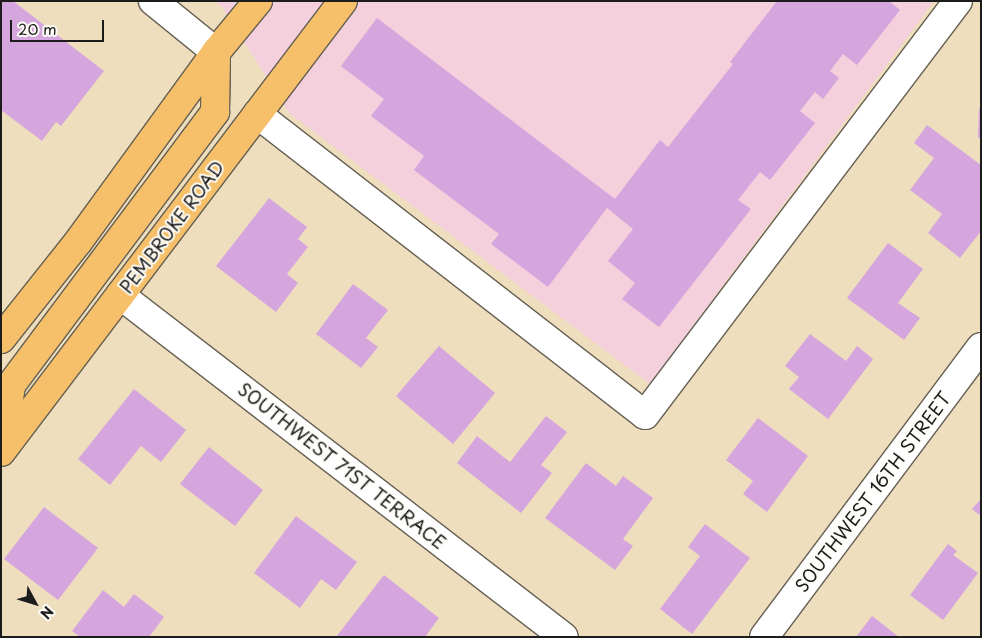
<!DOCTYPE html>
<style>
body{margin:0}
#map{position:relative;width:982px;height:638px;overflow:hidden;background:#efdebd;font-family:"Playpen Sans",sans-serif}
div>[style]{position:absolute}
.built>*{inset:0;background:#f4cfdc}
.building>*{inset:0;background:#d5a5de}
.roads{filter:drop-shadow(1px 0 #666054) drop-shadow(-1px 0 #666054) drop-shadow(0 1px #666054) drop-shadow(0 -1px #666054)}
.minor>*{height:28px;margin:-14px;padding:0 14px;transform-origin:14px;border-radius:14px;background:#fff}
.major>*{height:28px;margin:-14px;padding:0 14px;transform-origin:14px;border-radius:14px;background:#f6c06b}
span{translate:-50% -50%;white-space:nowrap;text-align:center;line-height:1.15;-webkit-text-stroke:4px #fdfcf7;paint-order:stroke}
.street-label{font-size:18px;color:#1c1c1c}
.frame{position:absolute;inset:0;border:2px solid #1c1c1c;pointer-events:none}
.north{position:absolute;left:10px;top:578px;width:50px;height:50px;-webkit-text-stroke:4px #fdfcf7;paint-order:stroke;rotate:129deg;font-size:14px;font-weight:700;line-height:20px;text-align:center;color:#1c1c1c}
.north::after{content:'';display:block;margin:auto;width:18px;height:22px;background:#1c1c1c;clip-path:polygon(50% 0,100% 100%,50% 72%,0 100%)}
.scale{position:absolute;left:10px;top:20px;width:94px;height:22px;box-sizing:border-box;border:2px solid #1c1c1c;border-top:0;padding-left:6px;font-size:15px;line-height:18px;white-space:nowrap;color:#1c1c1c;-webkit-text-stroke:4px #fdfcf7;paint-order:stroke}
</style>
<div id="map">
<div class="built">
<div style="clip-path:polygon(215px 1px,934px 1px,650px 384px,289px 113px,222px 7px)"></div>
</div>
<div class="building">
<div style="clip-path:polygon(1px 1px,13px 1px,104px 71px,61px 126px,56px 122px,42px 141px,1px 110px)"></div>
<div style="clip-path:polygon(777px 1px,889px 1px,900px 10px,857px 65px,843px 54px,830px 71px,839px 78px,823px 99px,815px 92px,800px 111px,815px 123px,770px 180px,760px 172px,738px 200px,751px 209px,659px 327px,622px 299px,635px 283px,608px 261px,633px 229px,607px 208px,548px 287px,491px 244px,499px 234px,414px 170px,424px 156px,371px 116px,384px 99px,341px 66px,377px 18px,615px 199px,660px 140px,668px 147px,733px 64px,730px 62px)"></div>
<div style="clip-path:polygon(979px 108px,981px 108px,981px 138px,978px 138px)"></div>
<div style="clip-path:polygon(927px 125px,981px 165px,981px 231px,960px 258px,928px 233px,942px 214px,910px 190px,934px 158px,914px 143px)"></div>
<div style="clip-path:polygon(269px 198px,307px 227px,298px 239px,308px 247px,287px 274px,298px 283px,276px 312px,216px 266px)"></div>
<div style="clip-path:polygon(888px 243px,923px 269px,898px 303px,920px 318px,904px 340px,847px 298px)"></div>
<div style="clip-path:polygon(353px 284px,388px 310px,366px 338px,378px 347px,361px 368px,316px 334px)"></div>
<div style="clip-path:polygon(810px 334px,846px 361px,857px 346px,873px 359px,828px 419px,789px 389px,799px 377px,785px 366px)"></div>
<div style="clip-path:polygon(439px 346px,495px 393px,453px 444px,396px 396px)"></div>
<div style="clip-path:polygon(134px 389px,186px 430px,161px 462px,141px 446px,110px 485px,78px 459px)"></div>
<div style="clip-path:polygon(546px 416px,567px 432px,541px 465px,552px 473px,521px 513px,457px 463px,477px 436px,510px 462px)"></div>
<div style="clip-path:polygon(758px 418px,808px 456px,767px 512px,743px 494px,753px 481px,726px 460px)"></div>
<div style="clip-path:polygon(209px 447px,263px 490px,235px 526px,180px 484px)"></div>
<div style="clip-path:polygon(586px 463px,616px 486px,623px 476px,653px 498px,623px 539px,633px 546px,615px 570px,545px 518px)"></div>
<div style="clip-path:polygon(981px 499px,981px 516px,972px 509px)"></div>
<div style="clip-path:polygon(44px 507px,98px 548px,58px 600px,4px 559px)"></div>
<div style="clip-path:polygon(296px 516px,357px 562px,336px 590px,321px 579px,300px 608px,254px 573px)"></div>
<div style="clip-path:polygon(705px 524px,750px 558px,692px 634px,660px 609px,700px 556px,688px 547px)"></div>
<div style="clip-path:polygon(948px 544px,957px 551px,953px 555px,978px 573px,943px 620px,910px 595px)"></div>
<div style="clip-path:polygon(384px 575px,439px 618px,425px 637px,336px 637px)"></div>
<div style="clip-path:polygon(103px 590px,124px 607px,134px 594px,164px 617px,149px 637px,80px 637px,72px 631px)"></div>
<div style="clip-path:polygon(872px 616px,899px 637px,856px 637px)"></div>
</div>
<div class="roads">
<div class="minor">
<div style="left:153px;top:1px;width:81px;rotate:39deg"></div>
<div style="left:257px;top:114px;width:491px;rotate:37.8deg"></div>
<div style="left:645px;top:415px;width:519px;rotate:-52.91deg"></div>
<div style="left:120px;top:295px;width:560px;rotate:37.61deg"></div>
<div style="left:764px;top:637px;width:362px;rotate:-53.2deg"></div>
</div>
<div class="major">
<div style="left:1px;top:339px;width:124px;rotate:-51.6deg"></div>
<div style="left:78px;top:242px;width:235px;rotate:-54deg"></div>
<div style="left:216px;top:52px;width:66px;rotate:-50.5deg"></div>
<div style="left:2px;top:447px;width:63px;rotate:-81.7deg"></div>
<div style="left:11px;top:385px;width:341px;rotate:-53.2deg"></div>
<div style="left:215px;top:112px;width:60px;rotate:-89deg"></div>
<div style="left:1px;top:452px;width:566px;rotate:-52.83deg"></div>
</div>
</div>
<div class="street-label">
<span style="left:172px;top:227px;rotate:-53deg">PEMBROKE ROAD</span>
<span style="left:342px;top:466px;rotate:38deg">SOUTHWEST 71ST TERRACE</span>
<span style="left:873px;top:492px;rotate:-53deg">SOUTHWEST 16TH STREET</span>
</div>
<div class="frame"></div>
<div class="north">N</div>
<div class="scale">20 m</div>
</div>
